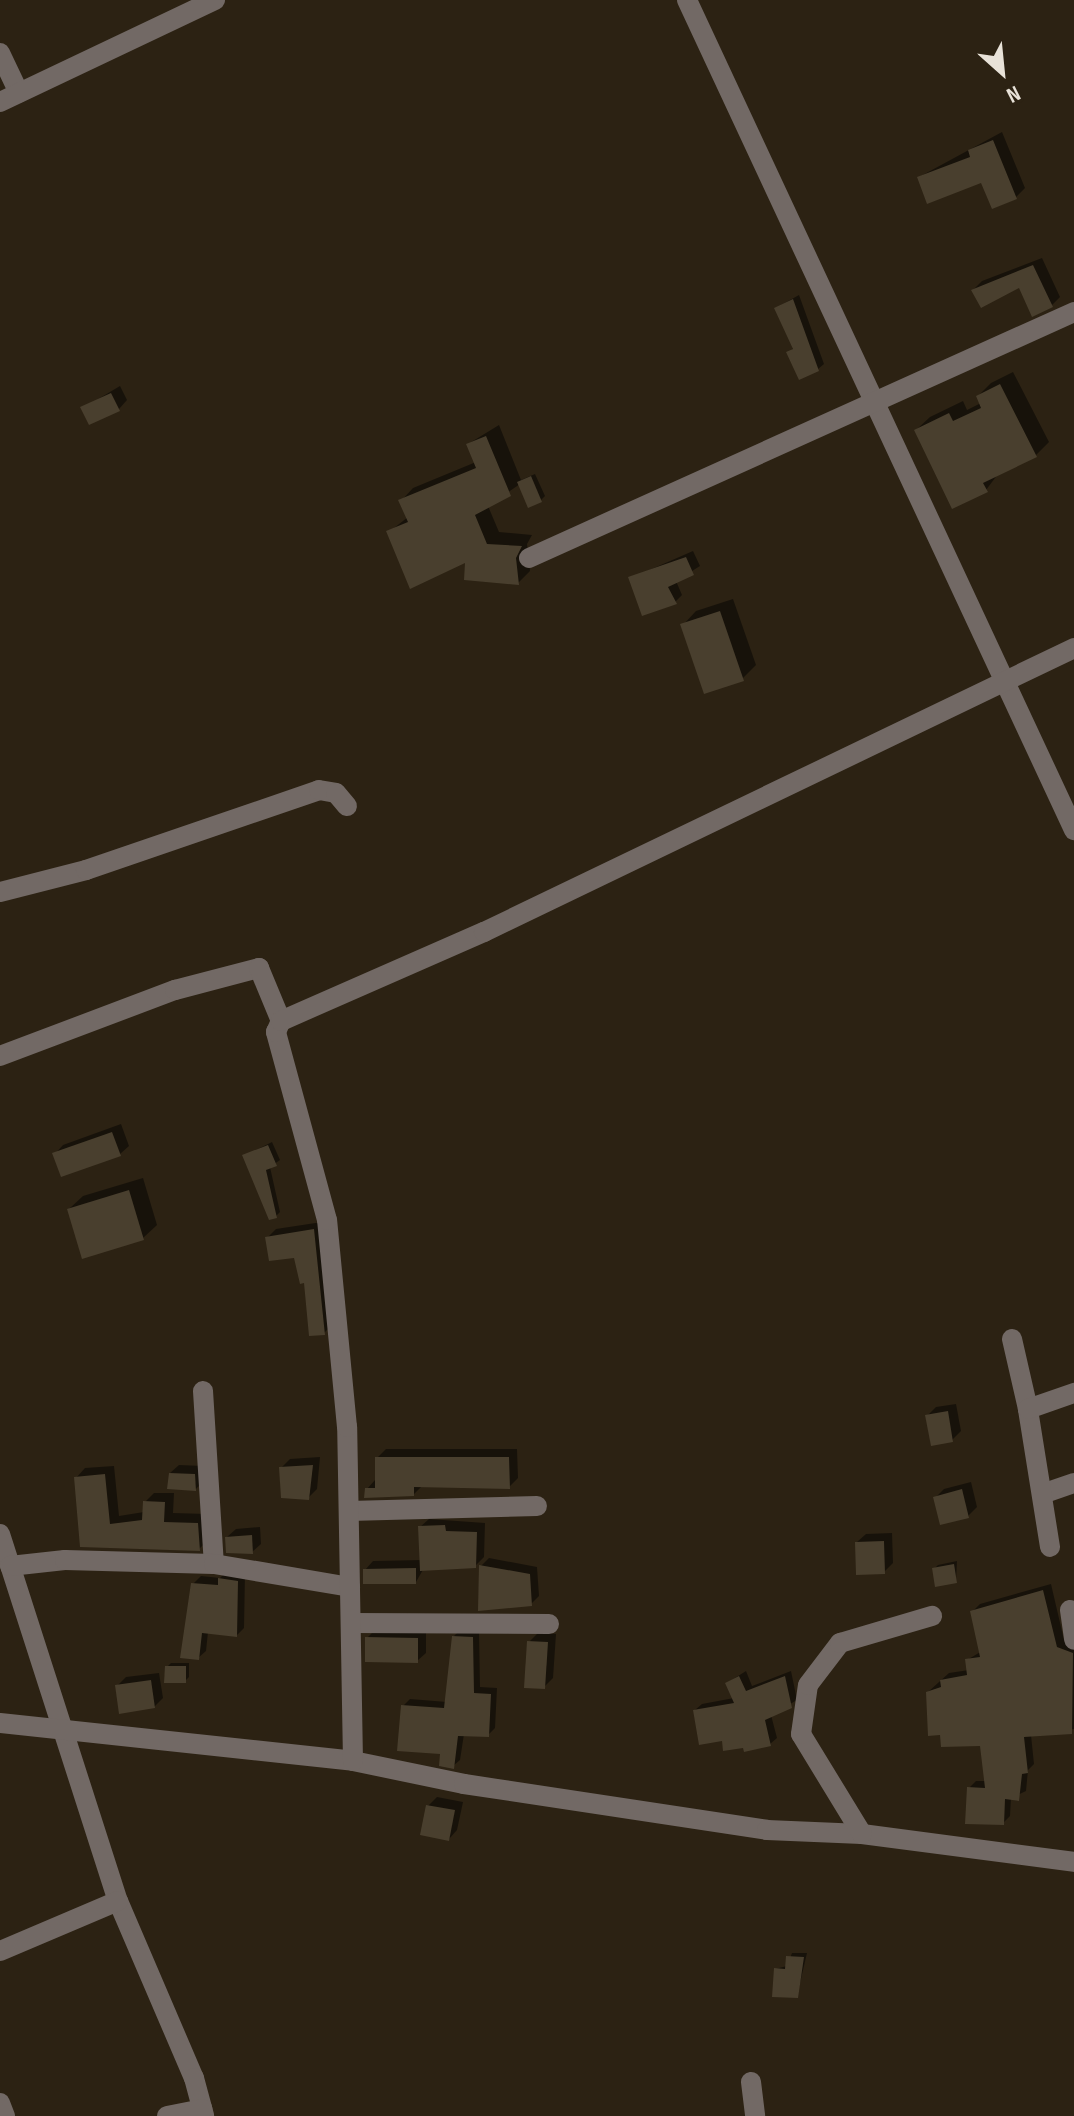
<!DOCTYPE html>
<style>
body{margin:0}
#map{position:relative;width:1074px;height:2116px;overflow:hidden;background:#2c2213;font-family:"Sofia Sans Condensed",sans-serif}
div>[style]{position:absolute}
.shadow>*{inset:0;background:#0007}
.building>*{inset:0;background:#493f2e}
.minor>*{height:20px;margin:-10px;padding:0 10px;transform-origin:10px;border-radius:10px;background:#726965}
span{translate:-50% -50%;white-space:nowrap;text-align:center;line-height:1.15;-webkit-text-stroke:8px #2c2213;paint-order:stroke}
.north{position:absolute;left:962px;top:32px;width:80px;height:80px;-webkit-text-stroke:6px #2c2213;paint-order:stroke;rotate:153deg;font-size:22px;font-weight:700;line-height:32px;text-align:center;color:#e8e2d8}
.north::after{content:'';display:block;margin:auto;width:28px;height:36px;background:#e8e2d8;clip-path:polygon(50% 0,100% 100%,50% 72%,0 100%)}
</style>
<div id="map">
<div class="shadow">
<div style="clip-path:polygon(1002px 132px,1025px 188px,1016px 197px,982px 181px,919px 177px)"></div>
<div style="clip-path:polygon(1042px 258px,1060px 297px,1051px 306px,1020px 285px,973px 290px,982px 281px)"></div>
<div style="clip-path:polygon(799px 295px,824px 364px,818px 369px,789px 353px,794px 347px,776px 308px)"></div>
<div style="clip-path:polygon(1013px 372px,1049px 442px,1036px 455px,998px 474px,986px 490px,916px 430px,930px 417px,963px 401px,967px 410px,981px 403px,978px 396px,991px 383px)"></div>
<div style="clip-path:polygon(120px 386px,127px 400px,119px 409px,83px 408px)"></div>
<div style="clip-path:polygon(499px 425px,521px 480px,535px 474px,545px 496px,541px 500px,520px 484px,488px 506px,499px 532px,532px 535px,527px 544px,530px 571px,518px 583px,389px 532px,408px 517px,401px 501px,413px 488px,476px 462px,468px 444px)"></div>
<div style="clip-path:polygon(693px 551px,700px 566px,676px 581px,682px 595px,675px 602px,631px 578px)"></div>
<div style="clip-path:polygon(733px 599px,756px 665px,742px 679px,683px 625px,696px 611px)"></div>
<div style="clip-path:polygon(121px 1124px,129px 1146px,120px 1154px,55px 1154px,63px 1145px)"></div>
<div style="clip-path:polygon(272px 1142px,280px 1160px,270px 1167px,280px 1212px,276px 1216px,244px 1156px)"></div>
<div style="clip-path:polygon(143px 1178px,157px 1225px,143px 1238px,69px 1209px,83px 1196px)"></div>
<div style="clip-path:polygon(322px 1222px,332px 1325px,324px 1333px,295px 1255px,268px 1237px,276px 1229px)"></div>
<div style="clip-path:polygon(956px 1404px,961px 1431px,952px 1440px,927px 1416px,936px 1407px)"></div>
<div style="clip-path:polygon(386px 1449px,517px 1449px,518px 1478px,509px 1487px,423px 1485px,414px 1494px,367px 1489px,375px 1480px,377px 1458px)"></div>
<div style="clip-path:polygon(320px 1457px,317px 1489px,308px 1498px,281px 1468px,290px 1459px)"></div>
<div style="clip-path:polygon(179px 1465px,203px 1466px,204px 1480px,196px 1489px,170px 1473px)"></div>
<div style="clip-path:polygon(114px 1466px,119px 1516px,144px 1512px,145px 1502px,154px 1493px,174px 1493px,173px 1513px,207px 1514px,209px 1539px,199px 1549px,82px 1545px,76px 1478px,85px 1468px)"></div>
<div style="clip-path:polygon(971px 1482px,977px 1507px,968px 1516px,936px 1497px,944px 1489px)"></div>
<div style="clip-path:polygon(429px 1519px,485px 1523px,484px 1557px,475px 1566px,424px 1568px,416px 1582px,365px 1570px,373px 1561px,422px 1560px,420px 1527px)"></div>
<div style="clip-path:polygon(260px 1527px,261px 1544px,252px 1552px,227px 1537px,236px 1529px)"></div>
<div style="clip-path:polygon(892px 1533px,893px 1563px,884px 1572px,857px 1542px,866px 1534px)"></div>
<div style="clip-path:polygon(489px 1558px,537px 1567px,539px 1596px,531px 1604px,481px 1566px)"></div>
<div style="clip-path:polygon(957px 1561px,956px 1581px,934px 1569px,938px 1565px)"></div>
<div style="clip-path:polygon(227px 1571px,245px 1574px,244px 1628px,237px 1635px,208px 1632px,206px 1651px,198px 1658px,193px 1584px,201px 1576px,220px 1578px)"></div>
<div style="clip-path:polygon(1051px 1584px,1064px 1640px,1074px 1644px,1074px 1729px,1031px 1735px,1034px 1764px,1028px 1770px,1026px 1791px,1011px 1798px,1010px 1816px,1003px 1823px,969px 1788px,976px 1781px,986px 1781px,982px 1743px,942px 1733px,928px 1692px,949px 1673px,969px 1670px,967px 1660px,982px 1651px,972px 1612px,980px 1604px)"></div>
<div style="clip-path:polygon(376px 1629px,426px 1630px,426px 1653px,417px 1661px,367px 1638px)"></div>
<div style="clip-path:polygon(460px 1630px,479px 1631px,480px 1687px,497px 1688px,495px 1728px,488px 1735px,464px 1734px,460px 1760px,453px 1766px,403px 1706px,410px 1699px,447px 1702px,453px 1637px)"></div>
<div style="clip-path:polygon(538px 1633px,556px 1634px,553px 1678px,544px 1687px,529px 1642px)"></div>
<div style="clip-path:polygon(171px 1663px,189px 1663px,189px 1677px,185px 1681px,167px 1667px)"></div>
<div style="clip-path:polygon(746px 1671px,752px 1686px,791px 1671px,797px 1700px,771px 1715px,777px 1738px,770px 1744px,723px 1739px,695px 1710px,702px 1704px,734px 1698px,727px 1683px)"></div>
<div style="clip-path:polygon(159px 1673px,163px 1698px,154px 1707px,117px 1686px,126px 1677px)"></div>
<div style="clip-path:polygon(437px 1797px,463px 1802px,457px 1830px,449px 1839px,428px 1806px)"></div>
<div style="clip-path:polygon(792px 1953px,807px 1953px,797px 1996px,775px 1969px,787px 1966px)"></div>
</div>
<div class="building">
<div style="clip-path:polygon(993px 140px,1017px 199px,992px 209px,981px 183px,927px 204px,917px 177px,970px 157px,968px 150px)"></div>
<div style="clip-path:polygon(1033px 265px,1053px 307px,1032px 317px,1019px 288px,981px 308px,971px 290px)"></div>
<div style="clip-path:polygon(793px 299px,819px 371px,799px 380px,786px 352px,793px 349px,774px 308px)"></div>
<div style="clip-path:polygon(1000px 384px,1037px 457px,983px 483px,988px 492px,952px 509px,914px 430px,949px 413px,953px 421px,981px 408px,976px 396px)"></div>
<div style="clip-path:polygon(111px 393px,120px 411px,89px 425px,80px 407px)"></div>
<div style="clip-path:polygon(486px 436px,511px 496px,475px 515px,487px 544px,522px 546px,516px 558px,519px 585px,464px 580px,465px 563px,410px 589px,386px 531px,408px 522px,398px 500px,476px 468px,466px 444px)"></div>
<div style="clip-path:polygon(531px 476px,542px 502px,528px 508px,517px 482px)"></div>
<div style="clip-path:polygon(686px 557px,694px 575px,668px 587px,677px 604px,642px 616px,628px 577px)"></div>
<div style="clip-path:polygon(720px 611px,744px 681px,704px 694px,680px 624px)"></div>
<div style="clip-path:polygon(112px 1132px,121px 1156px,61px 1177px,52px 1153px)"></div>
<div style="clip-path:polygon(268px 1145px,277px 1166px,266px 1170px,277px 1218px,269px 1220px,242px 1155px)"></div>
<div style="clip-path:polygon(129px 1190px,144px 1240px,82px 1259px,67px 1209px)"></div>
<div style="clip-path:polygon(314px 1229px,325px 1335px,309px 1336px,304px 1283px,300px 1284px,294px 1258px,269px 1261px,265px 1237px)"></div>
<div style="clip-path:polygon(948px 1411px,953px 1442px,931px 1446px,925px 1415px)"></div>
<div style="clip-path:polygon(375px 1457px,509px 1457px,510px 1489px,414px 1487px,414px 1496px,364px 1498px,365px 1488px,375px 1488px)"></div>
<div style="clip-path:polygon(313px 1465px,309px 1500px,281px 1498px,279px 1467px)"></div>
<div style="clip-path:polygon(169px 1473px,195px 1474px,196px 1491px,167px 1489px)"></div>
<div style="clip-path:polygon(105px 1474px,110px 1524px,142px 1520px,143px 1501px,165px 1502px,164px 1522px,198px 1523px,200px 1551px,80px 1547px,74px 1477px)"></div>
<div style="clip-path:polygon(962px 1489px,969px 1518px,940px 1525px,933px 1497px)"></div>
<div style="clip-path:polygon(445px 1525px,446px 1531px,477px 1532px,476px 1568px,420px 1571px,418px 1526px)"></div>
<div style="clip-path:polygon(252px 1535px,253px 1554px,226px 1553px,225px 1537px)"></div>
<div style="clip-path:polygon(884px 1541px,885px 1574px,856px 1575px,855px 1542px)"></div>
<div style="clip-path:polygon(954px 1564px,957px 1583px,935px 1587px,932px 1568px)"></div>
<div style="clip-path:polygon(479px 1565px,530px 1574px,532px 1606px,478px 1611px)"></div>
<div style="clip-path:polygon(416px 1568px,416px 1584px,363px 1584px,363px 1569px)"></div>
<div style="clip-path:polygon(218px 1578px,238px 1581px,237px 1637px,202px 1633px,199px 1660px,180px 1658px,191px 1583px,218px 1585px)"></div>
<div style="clip-path:polygon(1043px 1590px,1057px 1647px,1073px 1653px,1072px 1734px,1024px 1737px,1028px 1773px,1022px 1774px,1019px 1801px,1005px 1799px,1004px 1825px,965px 1824px,967px 1787px,985px 1788px,980px 1746px,941px 1747px,940px 1735px,928px 1736px,926px 1692px,941px 1687px,940px 1680px,967px 1675px,965px 1659px,980px 1657px,970px 1611px)"></div>
<div style="clip-path:polygon(452px 1636px,473px 1637px,474px 1693px,491px 1694px,489px 1737px,458px 1736px,454px 1769px,439px 1766px,440px 1754px,397px 1751px,401px 1705px,444px 1708px)"></div>
<div style="clip-path:polygon(365px 1637px,418px 1638px,418px 1663px,365px 1662px)"></div>
<div style="clip-path:polygon(527px 1641px,548px 1642px,545px 1689px,524px 1688px)"></div>
<div style="clip-path:polygon(165px 1666px,186px 1666px,186px 1683px,164px 1683px)"></div>
<div style="clip-path:polygon(739px 1676px,746px 1691px,785px 1676px,792px 1708px,765px 1720px,771px 1746px,744px 1752px,743px 1748px,723px 1751px,722px 1741px,699px 1745px,693px 1710px,734px 1703px,725px 1683px)"></div>
<div style="clip-path:polygon(151px 1680px,155px 1708px,119px 1714px,115px 1685px)"></div>
<div style="clip-path:polygon(426px 1805px,455px 1810px,449px 1841px,420px 1835px)"></div>
<div style="clip-path:polygon(786px 1956px,804px 1957px,798px 1998px,772px 1997px,774px 1968px,785px 1969px)"></div>
</div>
<div class="minor">
<div style="left:687px;top:0;width:916px;rotate:65deg"></div>
<div style="left:0;top:53px;width:44px;rotate:64.6deg"></div>
<div style="left:0;top:102px;width:238px;rotate:-25.4deg"></div>
<div style="left:529px;top:558px;width:598px;rotate:-24.29deg"></div>
<div style="left:0;top:892px;width:89px;rotate:-14.3deg"></div>
<div style="left:86px;top:870px;width:246px;rotate:-18.9deg"></div>
<div style="left:319px;top:790px;width:17px;rotate:10deg"></div>
<div style="left:336px;top:793px;width:17px;rotate:50deg"></div>
<div style="left:0;top:1056px;width:187px;rotate:-20.7deg"></div>
<div style="left:175px;top:990px;width:87px;rotate:-14.7deg"></div>
<div style="left:259px;top:968px;width:57px;rotate:67.5deg"></div>
<div style="left:1012px;top:1339px;width:72px;rotate:77.1deg"></div>
<div style="left:203px;top:1391px;width:173px;rotate:86.4deg"></div>
<div style="left:1042px;top:1494px;width:34px;rotate:-19deg"></div>
<div style="left:349px;top:1511px;width:188px;rotate:-1.5deg"></div>
<div style="left:0;top:1534px;width:386px;rotate:72.2deg"></div>
<div style="left:118px;top:1901px;width:193px;rotate:66.8deg"></div>
<div style="left:194px;top:2078px;width:39px;rotate:75deg"></div>
<div style="left:1050px;top:1547px;width:140px;rotate:-99.1deg"></div>
<div style="left:1028px;top:1409px;width:49px;rotate:-19.2deg"></div>
<div style="left:10px;top:1566px;width:55px;rotate:-6.2deg"></div>
<div style="left:65px;top:1560px;width:149px;rotate:1.5deg"></div>
<div style="left:214px;top:1564px;width:138px;rotate:9.6deg"></div>
<div style="left:1070px;top:1610px;width:30px;rotate:82deg"></div>
<div style="left:352px;top:1623px;width:197px;rotate:0.3deg"></div>
<div style="left:0;top:1723px;width:355px;rotate:6.1deg"></div>
<div style="left:353px;top:1761px;width:113px;rotate:11.7deg"></div>
<div style="left:464px;top:1784px;width:306px;rotate:8.6deg"></div>
<div style="left:767px;top:1830px;width:95px;rotate:2.4deg"></div>
<div style="left:862px;top:1834px;width:214px;rotate:7.5deg"></div>
<div style="left:353px;top:1761px;width:334px;rotate:-91deg"></div>
<div style="left:347px;top:1427px;width:208px;rotate:-95.5deg"></div>
<div style="left:327px;top:1220px;width:195px;rotate:-105.2deg"></div>
<div style="left:276px;top:1032px;width:12px;rotate:-66deg"></div>
<div style="left:281px;top:1021px;width:222px;rotate:-23.7deg"></div>
<div style="left:484px;top:932px;width:655px;rotate:-25.7deg"></div>
<div style="left:862px;top:1834px;width:117px;rotate:-121.4deg"></div>
<div style="left:801px;top:1734px;width:49px;rotate:-81.9deg"></div>
<div style="left:808px;top:1685px;width:53px;rotate:-52.7deg"></div>
<div style="left:840px;top:1643px;width:96px;rotate:-16.4deg"></div>
<div style="left:0;top:1951px;width:128px;rotate:-23deg"></div>
<div style="left:751px;top:2082px;width:34px;rotate:83deg"></div>
<div style="left:0;top:2103px;width:14px;rotate:69deg"></div>
<div style="left:167px;top:2116px;width:36px;rotate:-11deg"></div>
</div>
<div class="north">N</div>
</div>
